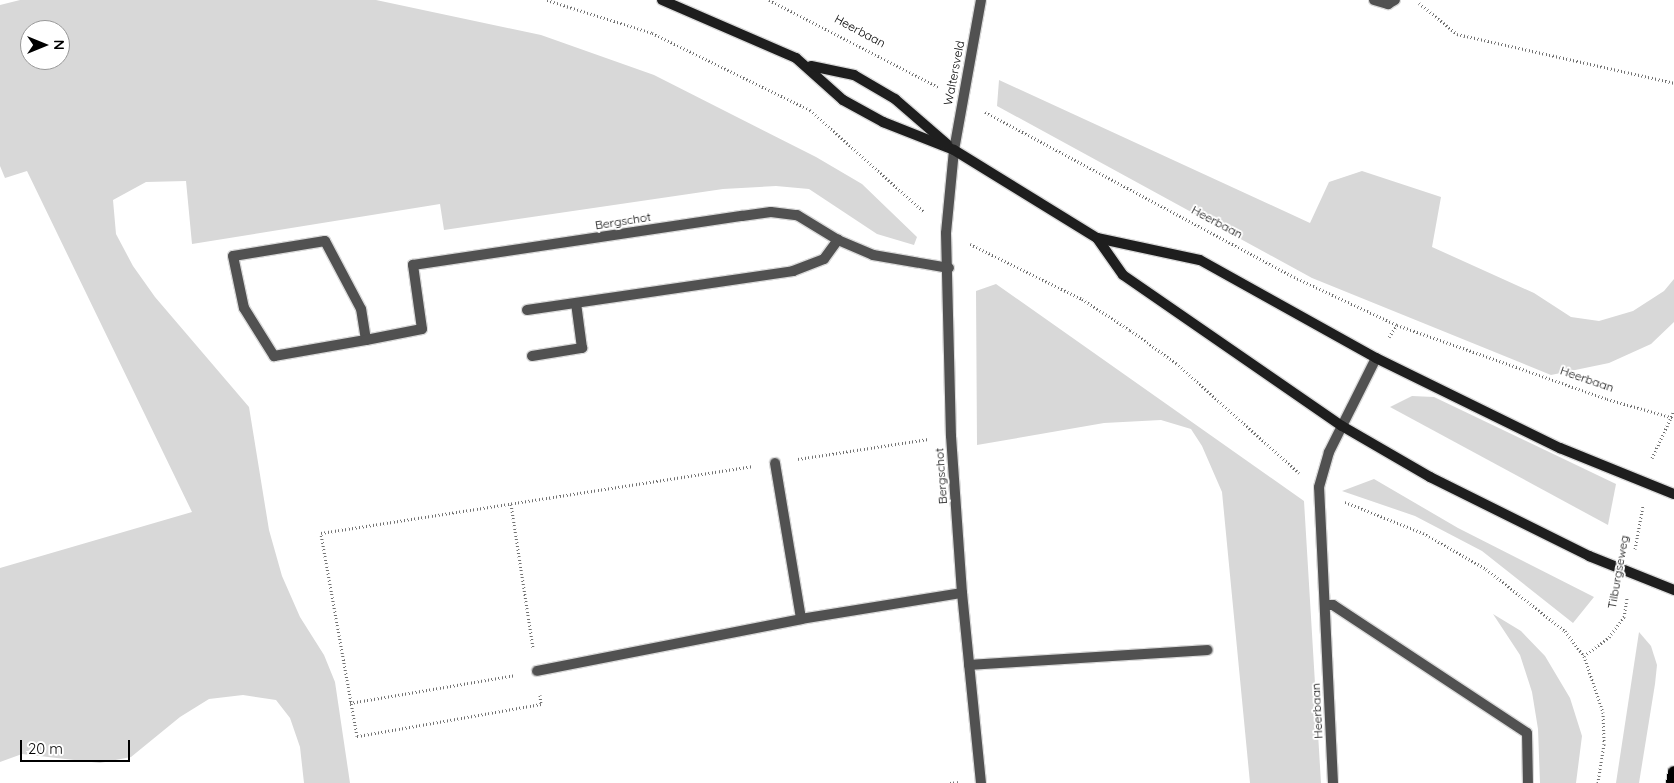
<!DOCTYPE html>
<style>
body{margin:0}
#map{position:relative;width:1674px;height:783px;overflow:hidden;background:#fff;font-family:Quicksand,sans-serif}
div>[style]{position:absolute}
.green>*{inset:0;background:#d8d8d8}
.path>*{height:3px;margin-top:-1.5px;transform-origin:0;background:repeating-linear-gradient(90deg,#737373 0 1px,transparent 0 3.5px)}
.roads{filter:drop-shadow(1px 0 #dbdbdb) drop-shadow(-1px 0 #dbdbdb) drop-shadow(0 1px #dbdbdb) drop-shadow(0 -1px #dbdbdb)}
.lane>*{height:10px;margin:-5px;padding:0 5px;transform-origin:5px;border-radius:5px;background:#515151}
.street>*{height:10px;margin:-5px;padding:0 5px;transform-origin:5px;border-radius:5px;background:#515151}
.secondary>*{height:10px;margin:-5px;padding:0 5px;transform-origin:5px;border-radius:5px;background:#1e1e1e}
.primary>*{height:12px;margin:-6px;padding:0 6px;transform-origin:6px;border-radius:6px;background:#000}
span{translate:-50% -50%;white-space:nowrap;text-align:center;line-height:1.15;-webkit-text-stroke:4px #fff;paint-order:stroke}
.street-label{font-size:12px;color:#000}
.north{position:absolute;left:20px;top:20px;width:50px;height:50px;box-sizing:border-box;background:#fff;border:1px solid #999;border-radius:50%;rotate:90deg;font-size:14px;font-weight:700;line-height:20px;text-align:center;color:#000}
.north::after{content:'';display:block;margin:auto;width:18px;height:22px;background:#000;clip-path:polygon(50% 0,100% 100%,50% 72%,0 100%)}
.scale{position:absolute;left:20px;top:740px;width:110px;height:22px;box-sizing:border-box;border:2px solid #000;border-top:0;padding-left:6px;font-size:15px;line-height:18px;white-space:nowrap;color:#000;-webkit-text-stroke:4px #fff;paint-order:stroke}
</style>
<div id="map">
<div class="green">
<div style="clip-path:polygon(evenodd,20px 0,376px 0,541px 35px,654px 75px,816px 157px,862px 184px,917px 237px,914px 245px,877px 234px,809px 189px,776px 186px,723px 189px,444px 230px,440px 204px,192px 244px,186px 181px,146px 182px,113px 200px,116px 234px,133px 266px,155px 297px,249px 407px,269px 530px,282px 576px,300px 617px,324px 655px,335px 682px,350px 783px,304px 783px,300px 747px,290px 718px,276px 700px,243px 695px,209px 699px,180px 717px,131px 757px,100px 763px,22px 754px,0 762px,0 568px,192px 512px,27px 171px,5px 178px,0 166px,0 5px,20px 0,30px 30px,60px 30px,60px 60px,30px 60px,30px 30px)"></div>
<div style="clip-path:polygon(999px 80px,1310px 223px,1329px 182px,1362px 171px,1441px 197px,1432px 247px,1534px 293px,1571px 317px,1599px 321px,1633px 311px,1664px 291px,1674px 279px,1674px 322px,1651px 344px,1609px 363px,1551px 375px,1312px 278px,997px 106px)"></div>
<div style="clip-path:polygon(996px 284px,1304px 501px,1321px 783px,1250px 783px,1222px 492px,1202px 446px,1191px 429px,1161px 420px,1104px 423px,977px 445px,976px 291px)"></div>
<div style="clip-path:polygon(1412px 396px,1434px 397px,1616px 484px,1608px 525px,1390px 407px)"></div>
<div style="clip-path:polygon(1374px 479px,1458px 528px,1594px 597px,1573px 623px,1482px 551px,1415px 516px,1342px 491px)"></div>
<div style="clip-path:polygon(1493px 614px,1521px 631px,1545px 656px,1570px 698px,1582px 736px,1576px 783px,1540px 783px,1538px 729px,1532px 692px,1520px 655px)"></div>
<div style="clip-path:polygon(1639px 632px,1651px 646px,1657px 665px,1655px 684px,1639px 783px,1616px 783px)"></div>
</div>
<div class="path">
<div style="left:547px;top:0;width:110px;rotate:17.4deg"></div>
<div style="left:652px;top:33px;width:176px;rotate:26deg"></div>
<div style="left:810px;top:110px;width:153px;rotate:41.8deg"></div>
<div style="left:769px;top:0;width:192px;rotate:27.2deg"></div>
<div style="left:1419px;top:3px;width:49px;rotate:39.2deg"></div>
<div style="left:1457px;top:34px;width:222px;rotate:12.7deg"></div>
<div style="left:985px;top:112px;width:350px;rotate:28.1deg"></div>
<div style="left:1294px;top:277px;width:114px;rotate:25deg"></div>
<div style="left:1397px;top:325px;width:223px;rotate:19.4deg"></div>
<div style="left:1607px;top:399px;width:70px;rotate:15.8deg"></div>
<div style="left:970px;top:244px;width:125px;rotate:26.2deg"></div>
<div style="left:1082px;top:299px;width:57px;rotate:32.9deg"></div>
<div style="left:1130px;top:330px;width:57px;rotate:35.7deg"></div>
<div style="left:1176px;top:363px;width:165px;rotate:41.8deg"></div>
<div style="left:1389px;top:337px;width:14px;rotate:-56deg"></div>
<div style="left:1652px;top:458px;width:52px;rotate:-64.9deg"></div>
<div style="left:798px;top:459px;width:132px;rotate:-8.7deg"></div>
<div style="left:1345px;top:502px;width:84px;rotate:21.7deg"></div>
<div style="left:1423px;top:533px;width:73px;rotate:29.7deg"></div>
<div style="left:1486px;top:569px;width:100px;rotate:38.1deg"></div>
<div style="left:1565px;top:631px;width:31px;rotate:53deg"></div>
<div style="left:1584px;top:656px;width:59px;rotate:71.3deg"></div>
<div style="left:1603px;top:712px;width:32px;rotate:88deg"></div>
<div style="left:1604px;top:744px;width:39px;rotate:99deg"></div>
<div style="left:511px;top:504px;width:145px;rotate:81.3deg"></div>
<div style="left:1635px;top:549px;width:44px;rotate:-79.5deg"></div>
<div style="left:1584px;top:656px;width:31px;rotate:-37deg"></div>
<div style="left:1609px;top:637px;width:25px;rotate:-53deg"></div>
<div style="left:1624px;top:617px;width:20px;rotate:-81deg"></div>
<div style="left:540px;top:695px;width:9px;rotate:84deg"></div>
<div style="left:541px;top:704px;width:187px;rotate:170.1deg"></div>
<div style="left:357px;top:736px;width:206px;rotate:-100.1deg"></div>
<div style="left:321px;top:533px;width:436px;rotate:-8.8deg"></div>
<div style="left:350px;top:703px;width:167px;rotate:-9.6deg"></div>
<div style="left:950px;top:783px;width:8px;rotate:-7deg"></div>
</div>
<div class="roads">
<div class="lane">
<div style="left:527px;top:310px;width:269px;rotate:-8.3deg"></div>
<div style="left:793px;top:271px;width:33px;rotate:-21deg"></div>
<div style="left:824px;top:259px;width:24px;rotate:-54deg"></div>
<div style="left:532px;top:356px;width:51px;rotate:-9.1deg"></div>
<div style="left:582px;top:348px;width:45px;rotate:-97.6deg"></div>
<div style="left:1325px;top:605px;width:8px"></div>
<div style="left:1333px;top:605px;width:232px;rotate:33.4deg"></div>
<div style="left:1527px;top:733px;width:50px;rotate:88.9deg"></div>
<div style="left:537px;top:671px;width:269px;rotate:-11.1deg"></div>
</div>
<div class="street">
<div style="left:981px;top:0;width:152px;rotate:100.2deg"></div>
<div style="left:954px;top:150px;width:83px;rotate:95.5deg"></div>
<div style="left:946px;top:233px;width:203px;rotate:88.6deg"></div>
<div style="left:951px;top:436px;width:157px;rotate:86deg"></div>
<div style="left:962px;top:593px;width:191px;rotate:84.3deg"></div>
<div style="left:1374px;top:0;width:15px;rotate:16deg"></div>
<div style="left:1388px;top:4px;width:8px;rotate:-30deg"></div>
<div style="left:366px;top:340px;width:31px;rotate:-99deg"></div>
<div style="left:361px;top:309px;width:77px;rotate:-117.9deg"></div>
<div style="left:325px;top:241px;width:93px;rotate:170.7deg"></div>
<div style="left:233px;top:256px;width:53px;rotate:78.1deg"></div>
<div style="left:244px;top:308px;width:57px;rotate:58deg"></div>
<div style="left:274px;top:356px;width:93px;rotate:-9.9deg"></div>
<div style="left:366px;top:340px;width:57px;rotate:-11.1deg"></div>
<div style="left:422px;top:329px;width:65px;rotate:-98deg"></div>
<div style="left:413px;top:265px;width:333px;rotate:-8.5deg"></div>
<div style="left:742px;top:216px;width:29px;rotate:-8deg"></div>
<div style="left:771px;top:212px;width:26px;rotate:7deg"></div>
<div style="left:797px;top:215px;width:48px;rotate:31.4deg"></div>
<div style="left:838px;top:240px;width:38px;rotate:23deg"></div>
<div style="left:873px;top:255px;width:77px;rotate:9.7deg"></div>
<div style="left:775px;top:463px;width:158px;rotate:80.5deg"></div>
<div style="left:801px;top:619px;width:163px;rotate:-9.2deg"></div>
<div style="left:969px;top:665px;width:239px;rotate:-3.6deg"></div>
<div style="left:1333px;top:783px;width:296px;rotate:-92.7deg"></div>
<div style="left:1319px;top:487px;width:36px;rotate:-74deg"></div>
<div style="left:1329px;top:452px;width:105px;rotate:-63.4deg"></div>
</div>
<div class="secondary">
<div style="left:662px;top:0;width:146px;rotate:23.4deg"></div>
<div style="left:796px;top:58px;width:63px;rotate:41.8deg"></div>
<div style="left:843px;top:100px;width:46px;rotate:28.8deg"></div>
<div style="left:883px;top:122px;width:76px;rotate:21.5deg"></div>
<div style="left:954px;top:150px;width:168px;rotate:31.6deg"></div>
<div style="left:1097px;top:238px;width:105px;rotate:12.1deg"></div>
<div style="left:1200px;top:260px;width:201px;rotate:29.1deg"></div>
<div style="left:1376px;top:358px;width:205px;rotate:26.1deg"></div>
<div style="left:1560px;top:448px;width:123px;rotate:22deg"></div>
<div style="left:811px;top:66px;width:44px;rotate:11.8deg"></div>
<div style="left:854px;top:75px;width:48px;rotate:30.3deg"></div>
<div style="left:895px;top:99px;width:69px;rotate:40.9deg"></div>
<div style="left:1097px;top:238px;width:45px;rotate:54.9deg"></div>
<div style="left:1123px;top:275px;width:266px;rotate:34.6deg"></div>
<div style="left:1342px;top:426px;width:102px;rotate:30.1deg"></div>
<div style="left:1430px;top:477px;width:178px;rotate:26.4deg"></div>
<div style="left:1589px;top:556px;width:92px;rotate:21.8deg"></div>
</div>
<div class="primary">
<div style="left:1672px;top:783px;width:11px;rotate:-80deg"></div>
</div>
</div>
<div class="street-label">
<span style="left:860px;top:31px;rotate:28deg">Heerbaan</span>
<span style="left:954px;top:73px;rotate:-79deg">Waltersveld</span>
<span style="left:623px;top:221px;rotate:-9deg">Bergschot</span>
<span style="left:1217px;top:222px;rotate:28deg">Heerbaan</span>
<span style="left:1587px;top:379px;rotate:19deg">Heerbaan</span>
<span style="left:941px;top:476px;rotate:-94deg">Bergschot</span>
<span style="left:1618px;top:572px;rotate:-80deg">Tilburgseweg</span>
<span style="left:1317px;top:711px;rotate:-93deg">Heerbaan</span>
</div>
<div class="north">N</div>
<div class="scale">20 m</div>
</div>
